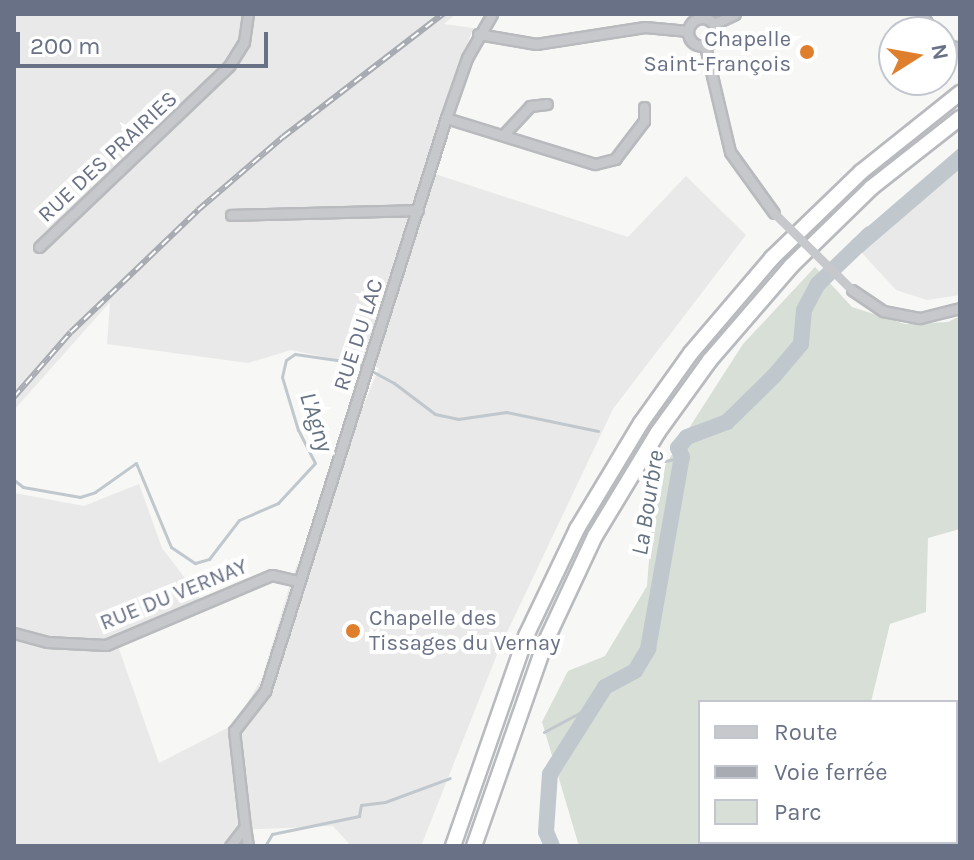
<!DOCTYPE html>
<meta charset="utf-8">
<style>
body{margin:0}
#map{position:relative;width:974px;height:860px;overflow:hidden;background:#f7f8f5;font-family:Karla,sans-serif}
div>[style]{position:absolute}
.built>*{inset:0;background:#e8e9e8}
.green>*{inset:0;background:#d8dfd6}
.water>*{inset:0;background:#c0c8ce}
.stream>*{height:3px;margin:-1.5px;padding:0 1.5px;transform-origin:1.5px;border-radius:1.5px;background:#c0c8ce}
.river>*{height:16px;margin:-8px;padding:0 8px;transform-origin:8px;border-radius:8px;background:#c0c8ce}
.roads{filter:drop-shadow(2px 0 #b8babe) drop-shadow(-2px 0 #b8babe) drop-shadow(0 2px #b8babe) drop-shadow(0 -2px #b8babe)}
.minor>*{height:9px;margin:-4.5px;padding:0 4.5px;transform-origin:4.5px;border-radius:4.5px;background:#c6c8cc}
.minor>.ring{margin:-4.5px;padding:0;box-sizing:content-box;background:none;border:9px solid #c6c8cc;border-radius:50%}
.highway>*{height:14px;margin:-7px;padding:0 7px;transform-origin:7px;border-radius:7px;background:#fff}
.rail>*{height:6px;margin-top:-3px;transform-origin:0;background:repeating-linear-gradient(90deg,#fff 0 9px,#a8abb2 0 18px);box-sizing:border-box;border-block:2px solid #a8abb2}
.minor-bridge>*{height:9px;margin:-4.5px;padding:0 4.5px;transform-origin:4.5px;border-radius:4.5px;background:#c6c8cc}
.dots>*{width:22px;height:22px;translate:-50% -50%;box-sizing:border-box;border:4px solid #fff;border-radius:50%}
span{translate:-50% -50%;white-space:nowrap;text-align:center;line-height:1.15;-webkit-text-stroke:8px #fff;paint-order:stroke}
.poi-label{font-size:22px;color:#687185}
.right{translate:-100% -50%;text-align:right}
.left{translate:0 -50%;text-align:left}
.street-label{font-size:22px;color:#687185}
.water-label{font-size:24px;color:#637381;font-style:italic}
.frame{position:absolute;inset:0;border:16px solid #687185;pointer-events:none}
.legend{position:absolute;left:698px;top:700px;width:260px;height:144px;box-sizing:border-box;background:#fff;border:2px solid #c3c6ce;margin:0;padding:10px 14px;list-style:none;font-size:24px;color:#687185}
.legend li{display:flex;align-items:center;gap:16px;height:40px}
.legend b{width:40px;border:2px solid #c3c6ce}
.north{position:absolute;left:878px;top:16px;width:80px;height:80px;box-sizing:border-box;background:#fff;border:2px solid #c3c6ce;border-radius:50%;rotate:79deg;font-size:22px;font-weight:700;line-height:32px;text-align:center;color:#687185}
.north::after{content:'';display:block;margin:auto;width:28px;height:36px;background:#df7f2e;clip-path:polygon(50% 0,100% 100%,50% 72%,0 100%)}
.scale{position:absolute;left:16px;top:32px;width:252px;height:36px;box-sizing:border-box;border:4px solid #687185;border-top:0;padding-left:10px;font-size:24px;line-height:28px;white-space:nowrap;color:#687185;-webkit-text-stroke:6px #fff;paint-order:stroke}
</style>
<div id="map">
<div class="built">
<div style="clip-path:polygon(14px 14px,456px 14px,444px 24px,473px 28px,423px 170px,628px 237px,686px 176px,746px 235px,613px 409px,500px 647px,421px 846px,351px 846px,333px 826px,235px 830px,223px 846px,14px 846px,14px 493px,84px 506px,139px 484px,162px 548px,206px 606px,118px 646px,159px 763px,235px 724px,262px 678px,293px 575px,379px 368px,291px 350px,248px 363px,107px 344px,110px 302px,14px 410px)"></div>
<div style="clip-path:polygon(960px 169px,960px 295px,927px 300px,896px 290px,862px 253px)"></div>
</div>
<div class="green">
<div style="clip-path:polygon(815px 267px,852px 307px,905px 324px,948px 322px,960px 316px,960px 529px,928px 538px,926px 612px,890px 624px,871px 702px,700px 702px,700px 842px,827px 842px,825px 846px,579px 846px,542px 722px,568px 671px,605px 656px,647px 586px,655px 481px,743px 344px)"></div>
</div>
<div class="water">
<div style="clip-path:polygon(960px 147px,960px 169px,862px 253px,851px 241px)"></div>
</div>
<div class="stream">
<div style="left:665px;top:461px;width:17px;rotate:-13deg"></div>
<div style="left:14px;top:480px;width:11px;rotate:38deg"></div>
<div style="left:23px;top:487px;width:58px;rotate:10deg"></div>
<div style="left:80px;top:497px;width:16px;rotate:-18deg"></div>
<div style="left:95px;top:492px;width:50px;rotate:-35.3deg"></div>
<div style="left:136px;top:463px;width:91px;rotate:67.4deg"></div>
<div style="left:171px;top:547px;width:29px;rotate:34deg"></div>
<div style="left:195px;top:563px;width:15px;rotate:-16deg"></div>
<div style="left:209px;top:559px;width:49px;rotate:-52.4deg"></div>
<div style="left:239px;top:520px;width:43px;rotate:-23.6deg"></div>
<div style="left:278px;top:503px;width:54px;rotate:-47.2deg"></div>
<div style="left:315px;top:463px;width:37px;rotate:-117deg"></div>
<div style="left:298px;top:430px;width:55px;rotate:-106.8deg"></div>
<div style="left:282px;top:377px;width:17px;rotate:-77deg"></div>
<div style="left:286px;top:360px;width:11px;rotate:-34deg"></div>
<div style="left:295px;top:354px;width:63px;rotate:8.3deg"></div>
<div style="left:357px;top:363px;width:42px;rotate:28.4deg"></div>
<div style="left:394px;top:383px;width:51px;rotate:37.1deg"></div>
<div style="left:435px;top:414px;width:24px;rotate:12deg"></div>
<div style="left:458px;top:419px;width:49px;rotate:-8.3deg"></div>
<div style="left:506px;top:412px;width:94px;rotate:11.7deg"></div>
<div style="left:544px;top:732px;width:59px;rotate:-28.3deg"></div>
<div style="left:265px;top:846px;width:14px;rotate:-60deg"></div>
<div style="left:272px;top:834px;width:89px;rotate:-11.7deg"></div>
<div style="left:359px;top:816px;width:11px;rotate:-80deg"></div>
<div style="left:361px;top:805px;width:24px;rotate:-7deg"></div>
<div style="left:385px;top:802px;width:69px;rotate:-20.3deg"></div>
</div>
<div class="river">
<div style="left:552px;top:846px;width:15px;rotate:-113deg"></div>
<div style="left:546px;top:832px;width:58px;rotate:-86.1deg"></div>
<div style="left:550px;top:774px;width:103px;rotate:-57.7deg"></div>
<div style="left:605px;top:687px;width:34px;rotate:-28deg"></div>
<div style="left:635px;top:671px;width:26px;rotate:-59deg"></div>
<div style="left:648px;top:649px;width:195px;rotate:-80deg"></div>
<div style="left:682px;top:457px;width:10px;rotate:-114deg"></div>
<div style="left:678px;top:448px;width:14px;rotate:-51deg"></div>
<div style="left:687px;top:437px;width:43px;rotate:-20.6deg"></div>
<div style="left:727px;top:422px;width:66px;rotate:-44.4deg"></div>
<div style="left:774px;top:376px;width:42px;rotate:-49.8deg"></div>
<div style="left:801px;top:344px;width:34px;rotate:-85deg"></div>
<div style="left:804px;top:310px;width:30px;rotate:-62deg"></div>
<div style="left:818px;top:284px;width:72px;rotate:-43.9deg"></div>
</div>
<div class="roads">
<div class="minor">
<div style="left:922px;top:14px;width:21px;rotate:59deg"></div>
<div class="ring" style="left:688px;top:18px;width:19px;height:19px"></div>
<div style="left:714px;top:24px;width:23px;rotate:-25deg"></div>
<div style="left:478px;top:34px;width:59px;rotate:9.8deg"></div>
<div style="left:536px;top:44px;width:110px;rotate:-8.9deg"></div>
<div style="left:645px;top:27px;width:43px;rotate:5.3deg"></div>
<div style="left:942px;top:43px;width:19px;rotate:16deg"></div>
<div style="left:705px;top:46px;width:109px;rotate:76.7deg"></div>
<div style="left:730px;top:152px;width:75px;rotate:54.2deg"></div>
<div style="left:446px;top:118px;width:156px;rotate:17.2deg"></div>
<div style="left:595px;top:164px;width:21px;rotate:-14deg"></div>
<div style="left:615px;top:159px;width:48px;rotate:-52.7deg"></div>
<div style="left:644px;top:121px;width:14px;rotate:-90deg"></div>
<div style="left:504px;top:134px;width:38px;rotate:-47deg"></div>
<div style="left:530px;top:106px;width:17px;rotate:-7deg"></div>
<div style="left:231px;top:215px;width:187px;rotate:-1.5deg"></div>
<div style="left:39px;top:247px;width:262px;rotate:-43.6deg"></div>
<div style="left:229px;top:66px;width:28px;rotate:-58deg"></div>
<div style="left:244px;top:42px;width:28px;rotate:-82deg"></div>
<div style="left:852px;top:290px;width:37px;rotate:34deg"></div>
<div style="left:883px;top:311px;width:38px;rotate:11deg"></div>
<div style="left:920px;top:318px;width:41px;rotate:-14deg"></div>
<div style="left:14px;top:633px;width:34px;rotate:15deg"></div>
<div style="left:47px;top:642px;width:59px;rotate:2.9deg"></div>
<div style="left:106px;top:645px;width:180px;rotate:-22.9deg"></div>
<div style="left:272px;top:575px;width:27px;rotate:13deg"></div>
<div style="left:960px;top:773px;width:2px;rotate:90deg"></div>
<div style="left:245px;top:827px;width:19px;rotate:81deg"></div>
<div style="left:230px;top:846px;width:24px;rotate:-52deg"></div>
<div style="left:245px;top:827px;width:97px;rotate:-96.5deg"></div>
<div style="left:234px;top:731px;width:51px;rotate:-52.2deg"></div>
<div style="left:265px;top:691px;width:601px;rotate:-72.47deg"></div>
<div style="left:446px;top:118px;width:64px;rotate:-70.7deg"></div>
<div style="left:467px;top:58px;width:51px;rotate:-60.4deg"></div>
</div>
<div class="highway">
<div style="left:453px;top:846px;width:222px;rotate:-70.8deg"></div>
<div style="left:526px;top:636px;width:119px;rotate:-64.5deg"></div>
<div style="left:577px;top:529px;width:124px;rotate:-58.9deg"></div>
<div style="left:641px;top:423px;width:86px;rotate:-54.5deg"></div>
<div style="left:691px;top:353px;width:125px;rotate:-49.5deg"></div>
<div style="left:772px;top:258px;width:124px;rotate:-44deg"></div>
<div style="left:861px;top:172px;width:127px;rotate:-38.6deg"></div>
<div style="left:474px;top:846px;width:215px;rotate:-70.7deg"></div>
<div style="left:545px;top:643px;width:118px;rotate:-65deg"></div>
<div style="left:595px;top:536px;width:122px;rotate:-58.8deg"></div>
<div style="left:658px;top:432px;width:89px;rotate:-54.2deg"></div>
<div style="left:710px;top:360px;width:124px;rotate:-49.2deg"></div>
<div style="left:791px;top:266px;width:112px;rotate:-44.3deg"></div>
<div style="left:871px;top:188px;width:113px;rotate:-38.2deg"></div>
</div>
</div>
<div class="rail">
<div style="left:14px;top:397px;width:86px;rotate:-48.8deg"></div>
<div style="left:71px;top:332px;width:176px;rotate:-43.8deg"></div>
<div style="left:198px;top:210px;width:112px;rotate:-40.7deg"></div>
<div style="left:283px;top:137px;width:202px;rotate:-37.6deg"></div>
</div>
<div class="minor-bridge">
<div style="left:774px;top:213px;width:110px;rotate:44.6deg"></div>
</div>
<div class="dots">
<div style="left:807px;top:52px;background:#df7f2e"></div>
<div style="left:353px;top:631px;background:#df7f2e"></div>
</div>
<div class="poi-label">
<span class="right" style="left:791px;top:52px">Chapelle<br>Saint-François</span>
<span class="left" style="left:369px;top:631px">Chapelle des<br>Tissages du Vernay</span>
</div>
<div class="street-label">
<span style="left:108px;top:157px;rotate:-43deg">RUE DES PRAIRIES</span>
<span style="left:359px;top:335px;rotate:-72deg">RUE DU LAC</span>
<span style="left:174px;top:595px;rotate:-22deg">RUE DU VERNAY</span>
</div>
<div class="water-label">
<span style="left:316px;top:422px;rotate:72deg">L'Agny</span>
<span style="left:648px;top:503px;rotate:-81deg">La Bourbre</span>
</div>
<div class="frame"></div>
<ul class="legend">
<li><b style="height:10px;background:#c6c8cc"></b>Route</li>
<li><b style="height:10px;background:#a8abb2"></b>Voie ferrée</li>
<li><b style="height:22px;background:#d8dfd6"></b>Parc</li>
</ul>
<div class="north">N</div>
<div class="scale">200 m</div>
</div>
